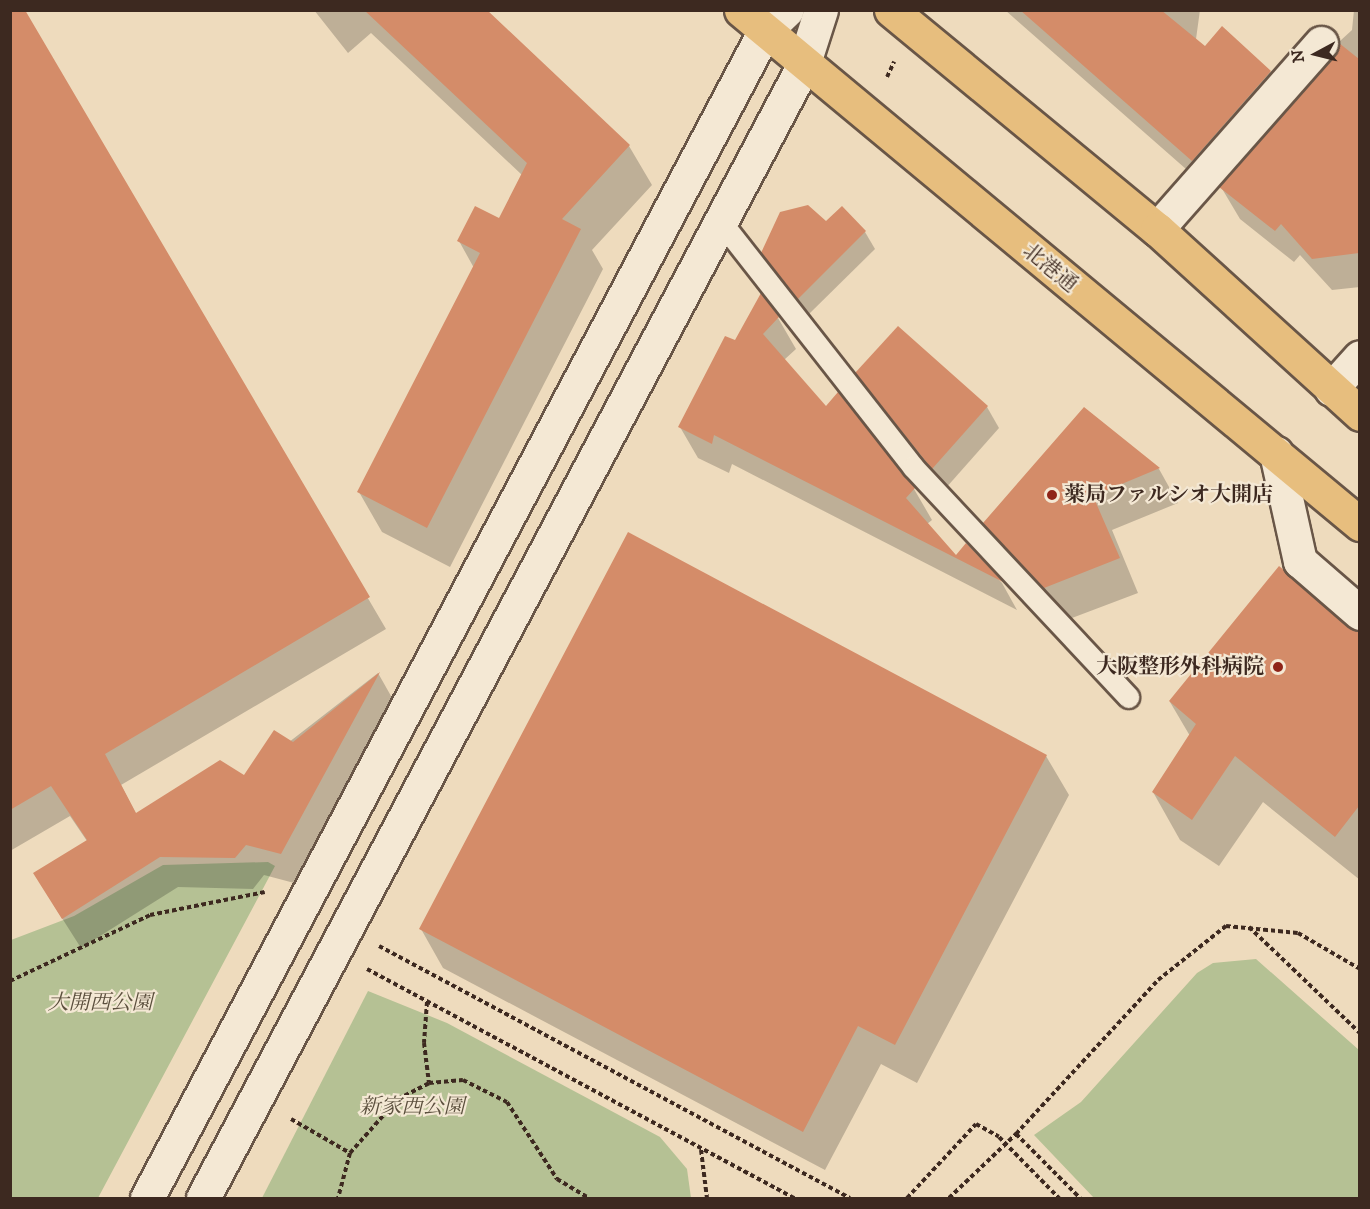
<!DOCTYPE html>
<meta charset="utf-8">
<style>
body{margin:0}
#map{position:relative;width:1370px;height:1209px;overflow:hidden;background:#eedbbd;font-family:"IM FELL DW Pica","Noto Serif JP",serif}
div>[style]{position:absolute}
.green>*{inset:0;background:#b5c194}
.shadow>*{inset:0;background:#0003}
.building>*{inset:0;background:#d48c69}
.path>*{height:4px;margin-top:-2px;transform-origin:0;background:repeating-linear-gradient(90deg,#3d2920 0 4.5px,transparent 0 7.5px)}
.roads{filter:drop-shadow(2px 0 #695647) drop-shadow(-2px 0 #695647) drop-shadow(0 2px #695647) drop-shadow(0 -2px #695647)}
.service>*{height:21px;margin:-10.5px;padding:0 10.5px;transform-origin:10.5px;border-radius:10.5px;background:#f4e8d4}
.minor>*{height:33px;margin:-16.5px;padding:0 16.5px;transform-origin:16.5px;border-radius:16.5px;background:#f4e8d4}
.tertiary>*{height:33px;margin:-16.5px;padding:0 16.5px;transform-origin:16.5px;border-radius:16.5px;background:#f4e8d4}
.primary>*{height:33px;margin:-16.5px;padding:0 16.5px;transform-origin:16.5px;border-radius:16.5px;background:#e7be7e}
.dots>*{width:16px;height:16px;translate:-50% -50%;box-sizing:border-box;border:3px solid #f4e8d4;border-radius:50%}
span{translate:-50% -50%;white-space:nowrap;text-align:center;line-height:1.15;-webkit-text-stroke:4.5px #f4e8d4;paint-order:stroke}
.street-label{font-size:21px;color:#3d2920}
.poi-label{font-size:21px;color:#3d2920;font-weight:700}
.left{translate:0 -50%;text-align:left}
.right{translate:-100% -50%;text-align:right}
.park-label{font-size:21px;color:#5b4f3d;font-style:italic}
.frame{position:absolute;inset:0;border:12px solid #3d2920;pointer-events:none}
.north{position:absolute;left:1286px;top:24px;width:60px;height:60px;-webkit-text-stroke:4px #f4e8d4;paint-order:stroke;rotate:263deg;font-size:16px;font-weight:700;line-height:24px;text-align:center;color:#3d2920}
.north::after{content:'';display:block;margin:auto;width:21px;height:27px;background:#3d2920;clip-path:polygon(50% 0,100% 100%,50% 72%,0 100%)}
</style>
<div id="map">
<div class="green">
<div style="clip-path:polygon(268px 862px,275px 866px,98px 1198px,11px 1198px,11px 940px,74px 916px,163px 865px)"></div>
<div style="clip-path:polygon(1256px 959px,1359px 1050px,1359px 1198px,1094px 1198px,1034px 1135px,1081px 1102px,1197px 973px,1213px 963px)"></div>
<div style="clip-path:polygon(368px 991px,447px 1023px,660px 1137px,687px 1169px,691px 1198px,262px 1198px)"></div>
</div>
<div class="shadow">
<div style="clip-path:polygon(10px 10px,23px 10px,386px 629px,121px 785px,136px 814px,244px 777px,378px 673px,395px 703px,298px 884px,264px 875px,253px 889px,178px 887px,81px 948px,53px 904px,87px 841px,70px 816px,10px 851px)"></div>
<div style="clip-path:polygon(314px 10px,485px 10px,629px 146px,652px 185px,592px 250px,603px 269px,450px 567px,382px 532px,359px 492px,474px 268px,459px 241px,500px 220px,522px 175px,371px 33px,348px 53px)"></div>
<div style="clip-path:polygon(1005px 10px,1200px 10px,1193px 61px,1270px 72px,1288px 103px,1211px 191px)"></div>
<div style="clip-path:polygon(1354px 10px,1360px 10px,1360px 287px,1332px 290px,1300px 255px,1294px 262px,1240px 219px,1221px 187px,1337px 56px,1340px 41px,1352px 30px)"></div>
<div style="clip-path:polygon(826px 224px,865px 232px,875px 249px,808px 315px,763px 253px)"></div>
<div style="clip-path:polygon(778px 318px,796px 349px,784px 360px,826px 408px,914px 489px,932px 520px,927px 524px,956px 557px,966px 545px,1002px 583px,1017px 610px,732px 464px,729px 473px,698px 458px,680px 427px,735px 342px)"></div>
<div style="clip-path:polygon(857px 373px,987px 407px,999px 428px,945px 489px)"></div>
<div style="clip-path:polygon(1084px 409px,1159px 469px,1178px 503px,1112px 530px,1138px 593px,1064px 621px,1005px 558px,985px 524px)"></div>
<div style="clip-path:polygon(1279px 568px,1360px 634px,1360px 880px,1263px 802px,1219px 866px,1180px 840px,1153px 792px,1190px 736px,1170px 702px)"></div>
<div style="clip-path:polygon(1046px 756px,1069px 795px,917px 1083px,881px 1064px,825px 1170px,443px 968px,421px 929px)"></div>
</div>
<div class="building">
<div style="clip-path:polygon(10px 10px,25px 10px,370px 597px,105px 754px,136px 813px,220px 760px,244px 775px,274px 730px,293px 742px,380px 672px,281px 854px,246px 845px,235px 858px,160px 857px,62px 919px,33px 873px,87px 840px,51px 786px,10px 810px)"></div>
<div style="clip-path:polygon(364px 10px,487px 10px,630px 145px,562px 219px,581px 229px,427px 528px,357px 492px,480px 253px,457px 241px,475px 206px,499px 218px,527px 163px)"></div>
<div style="clip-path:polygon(1020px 10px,1161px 10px,1205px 46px,1222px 26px,1271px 71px,1192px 161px)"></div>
<div style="clip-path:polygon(1339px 43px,1359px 59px,1359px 253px,1312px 259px,1281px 224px,1275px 231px,1219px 187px,1335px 55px)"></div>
<div style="clip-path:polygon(808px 205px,826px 221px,842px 206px,866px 231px,798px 299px,761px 253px,780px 212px)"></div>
<div style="clip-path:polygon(761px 293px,779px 317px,763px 334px,826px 406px,838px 392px,915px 488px,906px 498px,956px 555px,966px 543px,1003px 582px,714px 435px,712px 444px,678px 427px,725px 336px,735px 340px)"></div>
<div style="clip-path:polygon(898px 326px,988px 406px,932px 469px,855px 373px)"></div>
<div style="clip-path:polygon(1084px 407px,1160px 468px,1093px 496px,1120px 558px,1044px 588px,983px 523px)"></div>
<div style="clip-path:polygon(628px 532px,1047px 755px,895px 1045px,858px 1026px,803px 1132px,419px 929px)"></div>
<div style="clip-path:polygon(1279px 566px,1359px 632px,1359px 806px,1335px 837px,1235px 756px,1192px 820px,1152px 792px,1196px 724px,1169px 701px)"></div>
</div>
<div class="path">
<div style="left:887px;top:77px;width:17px;rotate:-65deg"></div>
<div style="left:1249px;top:927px;width:153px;rotate:43.7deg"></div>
<div style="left:379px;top:946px;width:534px;rotate:28.15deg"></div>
<div style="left:367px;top:969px;width:485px;rotate:28.2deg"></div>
<div style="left:10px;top:981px;width:155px;rotate:-25.2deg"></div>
<div style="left:150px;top:915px;width:117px;rotate:-11.3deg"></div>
<div style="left:427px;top:1002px;width:41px;rotate:94.2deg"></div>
<div style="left:424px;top:1043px;width:40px;rotate:82.9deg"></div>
<div style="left:291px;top:1119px;width:68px;rotate:30deg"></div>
<div style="left:350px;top:1153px;width:47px;rotate:104.9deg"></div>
<div style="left:1016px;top:1134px;width:209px;rotate:-47.3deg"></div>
<div style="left:1158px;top:980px;width:87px;rotate:-38.5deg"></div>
<div style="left:1226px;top:926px;width:72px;rotate:5.6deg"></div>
<div style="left:1298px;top:933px;width:72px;rotate:30.1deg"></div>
<div style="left:701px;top:1150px;width:48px;rotate:82.9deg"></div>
<div style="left:350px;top:1153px;width:72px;rotate:-48.4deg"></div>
<div style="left:398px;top:1099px;width:35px;rotate:-27deg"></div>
<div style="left:429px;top:1083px;width:34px;rotate:-5deg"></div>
<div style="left:463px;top:1080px;width:49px;rotate:26.6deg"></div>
<div style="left:507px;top:1102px;width:92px;rotate:57deg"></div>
<div style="left:557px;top:1179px;width:37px;rotate:31deg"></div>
<div style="left:907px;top:1198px;width:101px;rotate:-47deg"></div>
<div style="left:976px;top:1124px;width:26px;rotate:29deg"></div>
<div style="left:999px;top:1137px;width:86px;rotate:45.5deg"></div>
<div style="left:949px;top:1198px;width:93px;rotate:-43.7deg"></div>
<div style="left:1016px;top:1134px;width:91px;rotate:45deg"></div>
</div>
<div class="roads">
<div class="service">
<div style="left:721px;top:222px;width:311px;rotate:51.9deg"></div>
<div style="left:913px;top:467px;width:315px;rotate:46.9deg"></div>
</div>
<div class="minor">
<div style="left:1157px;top:229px;width:248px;rotate:-48.6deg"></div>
<div style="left:1276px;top:453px;width:111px;rotate:77.5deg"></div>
<div style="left:1300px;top:561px;width:79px;rotate:40.9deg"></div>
</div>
<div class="tertiary">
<div style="left:1331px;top:389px;width:43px;rotate:-47.8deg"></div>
<div style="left:147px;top:1198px;width:1319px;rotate:-62.11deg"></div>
<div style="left:764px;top:32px;width:32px;rotate:-44deg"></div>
<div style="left:203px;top:1198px;width:1281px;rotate:-62.07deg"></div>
<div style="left:803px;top:66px;width:59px;rotate:-72.2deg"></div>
</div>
<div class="primary">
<div style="left:741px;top:10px;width:805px;rotate:39.71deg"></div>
<div style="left:891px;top:10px;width:345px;rotate:39.5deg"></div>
<div style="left:1157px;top:229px;width:275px;rotate:42.3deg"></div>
</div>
</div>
<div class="dots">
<div style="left:1052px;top:495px;background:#8f2418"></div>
<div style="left:1278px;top:667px;background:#8f2418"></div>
</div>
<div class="street-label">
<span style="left:1050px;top:268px;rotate:39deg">北港通</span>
</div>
<div class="poi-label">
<span class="left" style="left:1064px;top:495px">薬局ファルシオ大開店</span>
<span class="right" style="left:1264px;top:667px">大阪整形外科病院</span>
</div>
<div class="park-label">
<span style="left:100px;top:1003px">大開西公園</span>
<span style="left:412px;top:1107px">新家西公園</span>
</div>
<div class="frame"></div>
<div class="north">N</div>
</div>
